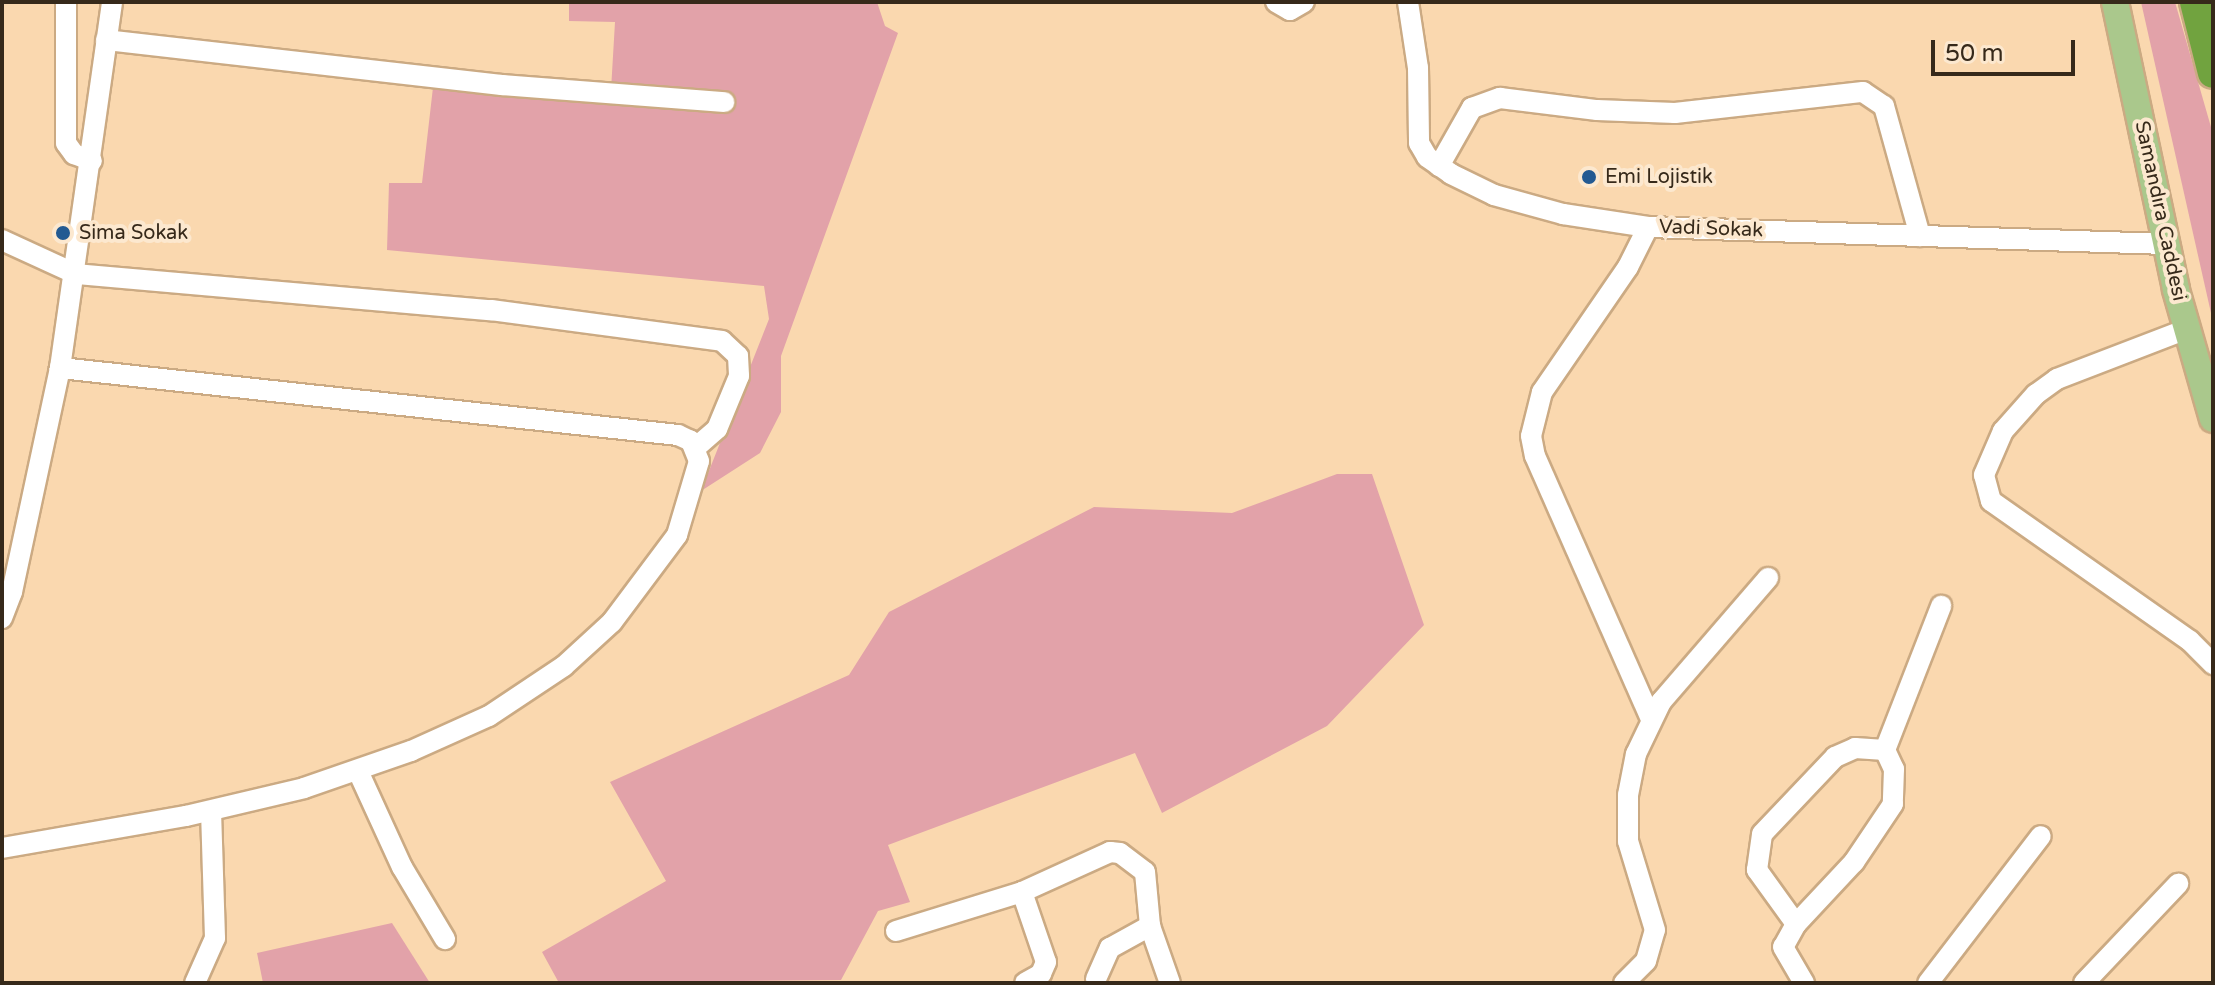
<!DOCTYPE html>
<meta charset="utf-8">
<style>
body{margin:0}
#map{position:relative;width:2215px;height:985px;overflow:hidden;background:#fad8af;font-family:"Varela Round",sans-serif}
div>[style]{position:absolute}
.green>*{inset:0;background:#e2a2a9}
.roads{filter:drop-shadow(2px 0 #cbaa83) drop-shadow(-2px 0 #cbaa83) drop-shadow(0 2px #cbaa83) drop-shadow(0 -2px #cbaa83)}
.minor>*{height:20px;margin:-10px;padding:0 10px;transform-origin:10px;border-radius:10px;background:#fff}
.major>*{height:26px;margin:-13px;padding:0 13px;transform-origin:13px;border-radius:13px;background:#aac88c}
.highway>*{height:30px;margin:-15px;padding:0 15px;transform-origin:15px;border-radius:15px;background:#71a33f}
.dots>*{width:22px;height:22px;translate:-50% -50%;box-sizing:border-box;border:4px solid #fce8cf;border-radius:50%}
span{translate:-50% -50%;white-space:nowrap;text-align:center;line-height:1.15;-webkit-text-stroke:8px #fce8cf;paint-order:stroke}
.poi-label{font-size:20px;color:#36291a}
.left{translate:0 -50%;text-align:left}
.street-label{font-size:20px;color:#36291a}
.frame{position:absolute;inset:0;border:4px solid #36291a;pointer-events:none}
.scale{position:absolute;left:1931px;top:40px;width:144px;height:36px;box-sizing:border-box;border:4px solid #36291a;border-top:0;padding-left:10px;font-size:24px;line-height:28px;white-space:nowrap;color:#36291a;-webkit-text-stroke:6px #fce8cf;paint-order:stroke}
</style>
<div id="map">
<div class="green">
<div style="clip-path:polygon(569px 2px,877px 2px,885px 26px,898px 33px,781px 356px,781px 412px,760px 453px,701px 491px,769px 319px,764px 286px,387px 250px,389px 183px,422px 183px,435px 70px,611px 90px,615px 22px,569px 21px)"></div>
<div style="clip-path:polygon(2141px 2px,2175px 2px,2213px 134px,2213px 322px)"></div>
<div style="clip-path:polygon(1337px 474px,1372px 474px,1424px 625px,1327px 726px,1162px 813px,1135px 753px,888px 845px,910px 902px,878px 911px,841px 980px,559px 983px,542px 952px,666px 881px,610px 782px,849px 675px,889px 612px,1094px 507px,1232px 513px)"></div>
<div style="clip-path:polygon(392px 923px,430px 983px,263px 983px,257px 953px)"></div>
</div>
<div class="roads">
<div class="minor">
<div style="left:66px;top:2px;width:141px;rotate:90deg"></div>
<div style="left:66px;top:143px;width:14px;rotate:54deg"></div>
<div style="left:74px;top:154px;width:19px;rotate:21deg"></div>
<div style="left:1276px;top:2px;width:16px;rotate:30deg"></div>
<div style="left:1290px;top:10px;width:16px;rotate:-30deg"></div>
<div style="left:1408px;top:2px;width:67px;rotate:81.4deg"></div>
<div style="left:1418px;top:68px;width:75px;rotate:89.2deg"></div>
<div style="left:1419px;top:143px;width:16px;rotate:60deg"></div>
<div style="left:1427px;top:157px;width:29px;rotate:35deg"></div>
<div style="left:1451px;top:174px;width:48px;rotate:26deg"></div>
<div style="left:1494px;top:195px;width:72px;rotate:15.4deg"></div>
<div style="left:1563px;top:214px;width:86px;rotate:8.7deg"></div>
<div style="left:1648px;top:227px;width:519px;rotate:1.88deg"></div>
<div style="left:106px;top:40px;width:399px;rotate:6.5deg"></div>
<div style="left:502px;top:85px;width:223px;rotate:4.4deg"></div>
<div style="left:1439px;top:166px;width:67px;rotate:-60.4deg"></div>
<div style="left:1472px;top:108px;width:30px;rotate:-20deg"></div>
<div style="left:1500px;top:98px;width:98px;rotate:7.1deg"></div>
<div style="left:1597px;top:110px;width:78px;rotate:2.2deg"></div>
<div style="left:1675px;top:113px;width:189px;rotate:-6.4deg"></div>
<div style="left:1863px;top:92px;width:25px;rotate:34deg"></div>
<div style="left:1884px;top:106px;width:135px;rotate:74.5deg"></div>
<div style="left:1648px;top:227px;width:45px;rotate:116.6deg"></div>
<div style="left:1628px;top:267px;width:152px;rotate:124.5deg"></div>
<div style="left:1542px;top:392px;width:45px;rotate:104deg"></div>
<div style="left:1531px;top:436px;width:20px;rotate:79deg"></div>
<div style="left:1535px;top:456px;width:287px;rotate:66.2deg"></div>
<div style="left:2px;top:240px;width:81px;rotate:24.7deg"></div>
<div style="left:76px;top:274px;width:417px;rotate:5deg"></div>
<div style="left:491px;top:310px;width:233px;rotate:7.6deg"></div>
<div style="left:722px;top:341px;width:22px;rotate:43deg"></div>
<div style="left:738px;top:356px;width:20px;rotate:87deg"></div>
<div style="left:739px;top:376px;width:57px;rotate:112.5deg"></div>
<div style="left:717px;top:429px;width:28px;rotate:139deg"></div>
<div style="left:2187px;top:329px;width:139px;rotate:159deg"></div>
<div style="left:2057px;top:379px;width:26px;rotate:144deg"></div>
<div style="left:2036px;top:394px;width:50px;rotate:131.7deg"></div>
<div style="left:2003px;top:431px;width:48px;rotate:113.4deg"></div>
<div style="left:1984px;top:475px;width:27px;rotate:75deg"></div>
<div style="left:1991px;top:501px;width:243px;rotate:35.1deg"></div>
<div style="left:2190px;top:641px;width:33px;rotate:45deg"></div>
<div style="left:2px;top:618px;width:28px;rotate:-69deg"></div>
<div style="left:12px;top:592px;width:229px;rotate:-77.9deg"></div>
<div style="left:60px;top:368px;width:370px;rotate:-81.9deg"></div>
<div style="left:1885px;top:750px;width:155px;rotate:-68.7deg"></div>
<div style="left:358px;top:771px;width:106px;rotate:65.4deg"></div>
<div style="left:402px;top:867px;width:84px;rotate:59.2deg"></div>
<div style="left:2px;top:848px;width:187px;rotate:-9.9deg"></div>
<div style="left:186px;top:816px;width:121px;rotate:-13.3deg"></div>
<div style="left:304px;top:788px;width:113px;rotate:-19.1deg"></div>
<div style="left:411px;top:751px;width:85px;rotate:-24.2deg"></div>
<div style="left:489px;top:716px;width:90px;rotate:-33.7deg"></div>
<div style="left:564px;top:666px;width:65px;rotate:-42.5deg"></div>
<div style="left:612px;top:622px;width:109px;rotate:-53.2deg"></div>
<div style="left:677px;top:535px;width:77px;rotate:-73.4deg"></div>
<div style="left:699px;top:461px;width:22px;rotate:-112deg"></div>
<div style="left:691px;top:441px;width:14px;rotate:-155deg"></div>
<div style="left:678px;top:435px;width:622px;rotate:-173.81deg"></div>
<div style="left:1022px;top:892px;width:74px;rotate:71.1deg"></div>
<div style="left:1046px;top:962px;width:13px;rotate:113deg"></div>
<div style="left:1041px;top:974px;width:18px;rotate:151deg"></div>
<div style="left:1796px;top:924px;width:67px;rotate:-125.8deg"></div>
<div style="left:1757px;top:870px;width:36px;rotate:-82deg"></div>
<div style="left:1762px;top:834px;width:106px;rotate:-46.5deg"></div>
<div style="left:1835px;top:757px;width:22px;rotate:-24deg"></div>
<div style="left:1855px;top:748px;width:30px;rotate:4deg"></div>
<div style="left:1885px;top:750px;width:21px;rotate:65deg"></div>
<div style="left:1894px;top:769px;width:35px;rotate:92deg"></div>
<div style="left:1893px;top:804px;width:70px;rotate:123.9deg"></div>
<div style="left:1854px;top:862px;width:85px;rotate:133.1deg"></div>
<div style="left:1796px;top:924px;width:26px;rotate:119deg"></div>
<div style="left:1783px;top:947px;width:42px;rotate:59.7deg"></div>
<div style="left:896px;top:931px;width:132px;rotate:-17.2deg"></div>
<div style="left:1022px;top:892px;width:97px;rotate:-24.4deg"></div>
<div style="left:1110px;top:852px;width:10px;rotate:6deg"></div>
<div style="left:1120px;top:853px;width:31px;rotate:37deg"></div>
<div style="left:1145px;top:872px;width:54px;rotate:84.7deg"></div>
<div style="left:1150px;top:926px;width:60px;rotate:70.7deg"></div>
<div style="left:1096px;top:979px;width:34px;rotate:-66deg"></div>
<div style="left:1110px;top:948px;width:46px;rotate:-28.8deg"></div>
<div style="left:195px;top:983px;width:49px;rotate:-66deg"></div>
<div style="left:215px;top:938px;width:127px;rotate:-91.8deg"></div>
<div style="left:1624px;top:983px;width:31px;rotate:-45deg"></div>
<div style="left:1646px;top:961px;width:32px;rotate:-74deg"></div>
<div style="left:1655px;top:930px;width:93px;rotate:-106.9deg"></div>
<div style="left:1628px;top:841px;width:46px;rotate:-90deg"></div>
<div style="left:1628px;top:795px;width:42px;rotate:-79deg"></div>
<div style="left:1636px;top:754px;width:58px;rotate:-64.3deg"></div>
<div style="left:1661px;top:702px;width:164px;rotate:-49.2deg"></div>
<div style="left:1928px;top:983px;width:185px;rotate:-52.5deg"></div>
<div style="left:2084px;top:983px;width:137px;rotate:-46.5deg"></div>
</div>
<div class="major">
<div style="left:2115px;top:2px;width:294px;rotate:78deg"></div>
<div style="left:2176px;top:290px;width:134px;rotate:74deg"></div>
</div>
<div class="highway">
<div style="left:2195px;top:2px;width:73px;rotate:75.8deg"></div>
</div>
</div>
<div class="dots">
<div style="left:1589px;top:177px;background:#235a92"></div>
<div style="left:63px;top:233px;background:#235a92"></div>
</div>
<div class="poi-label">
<span class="left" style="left:1605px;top:177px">Emi Lojistik</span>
<span class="left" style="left:79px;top:233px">Sima Sokak</span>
</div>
<div class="street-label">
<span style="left:2160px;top:211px;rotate:78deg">Samandıra Caddesi</span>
<span style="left:1711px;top:229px;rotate:2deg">Vadi Sokak</span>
</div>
<div class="frame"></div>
<div class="scale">50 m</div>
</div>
